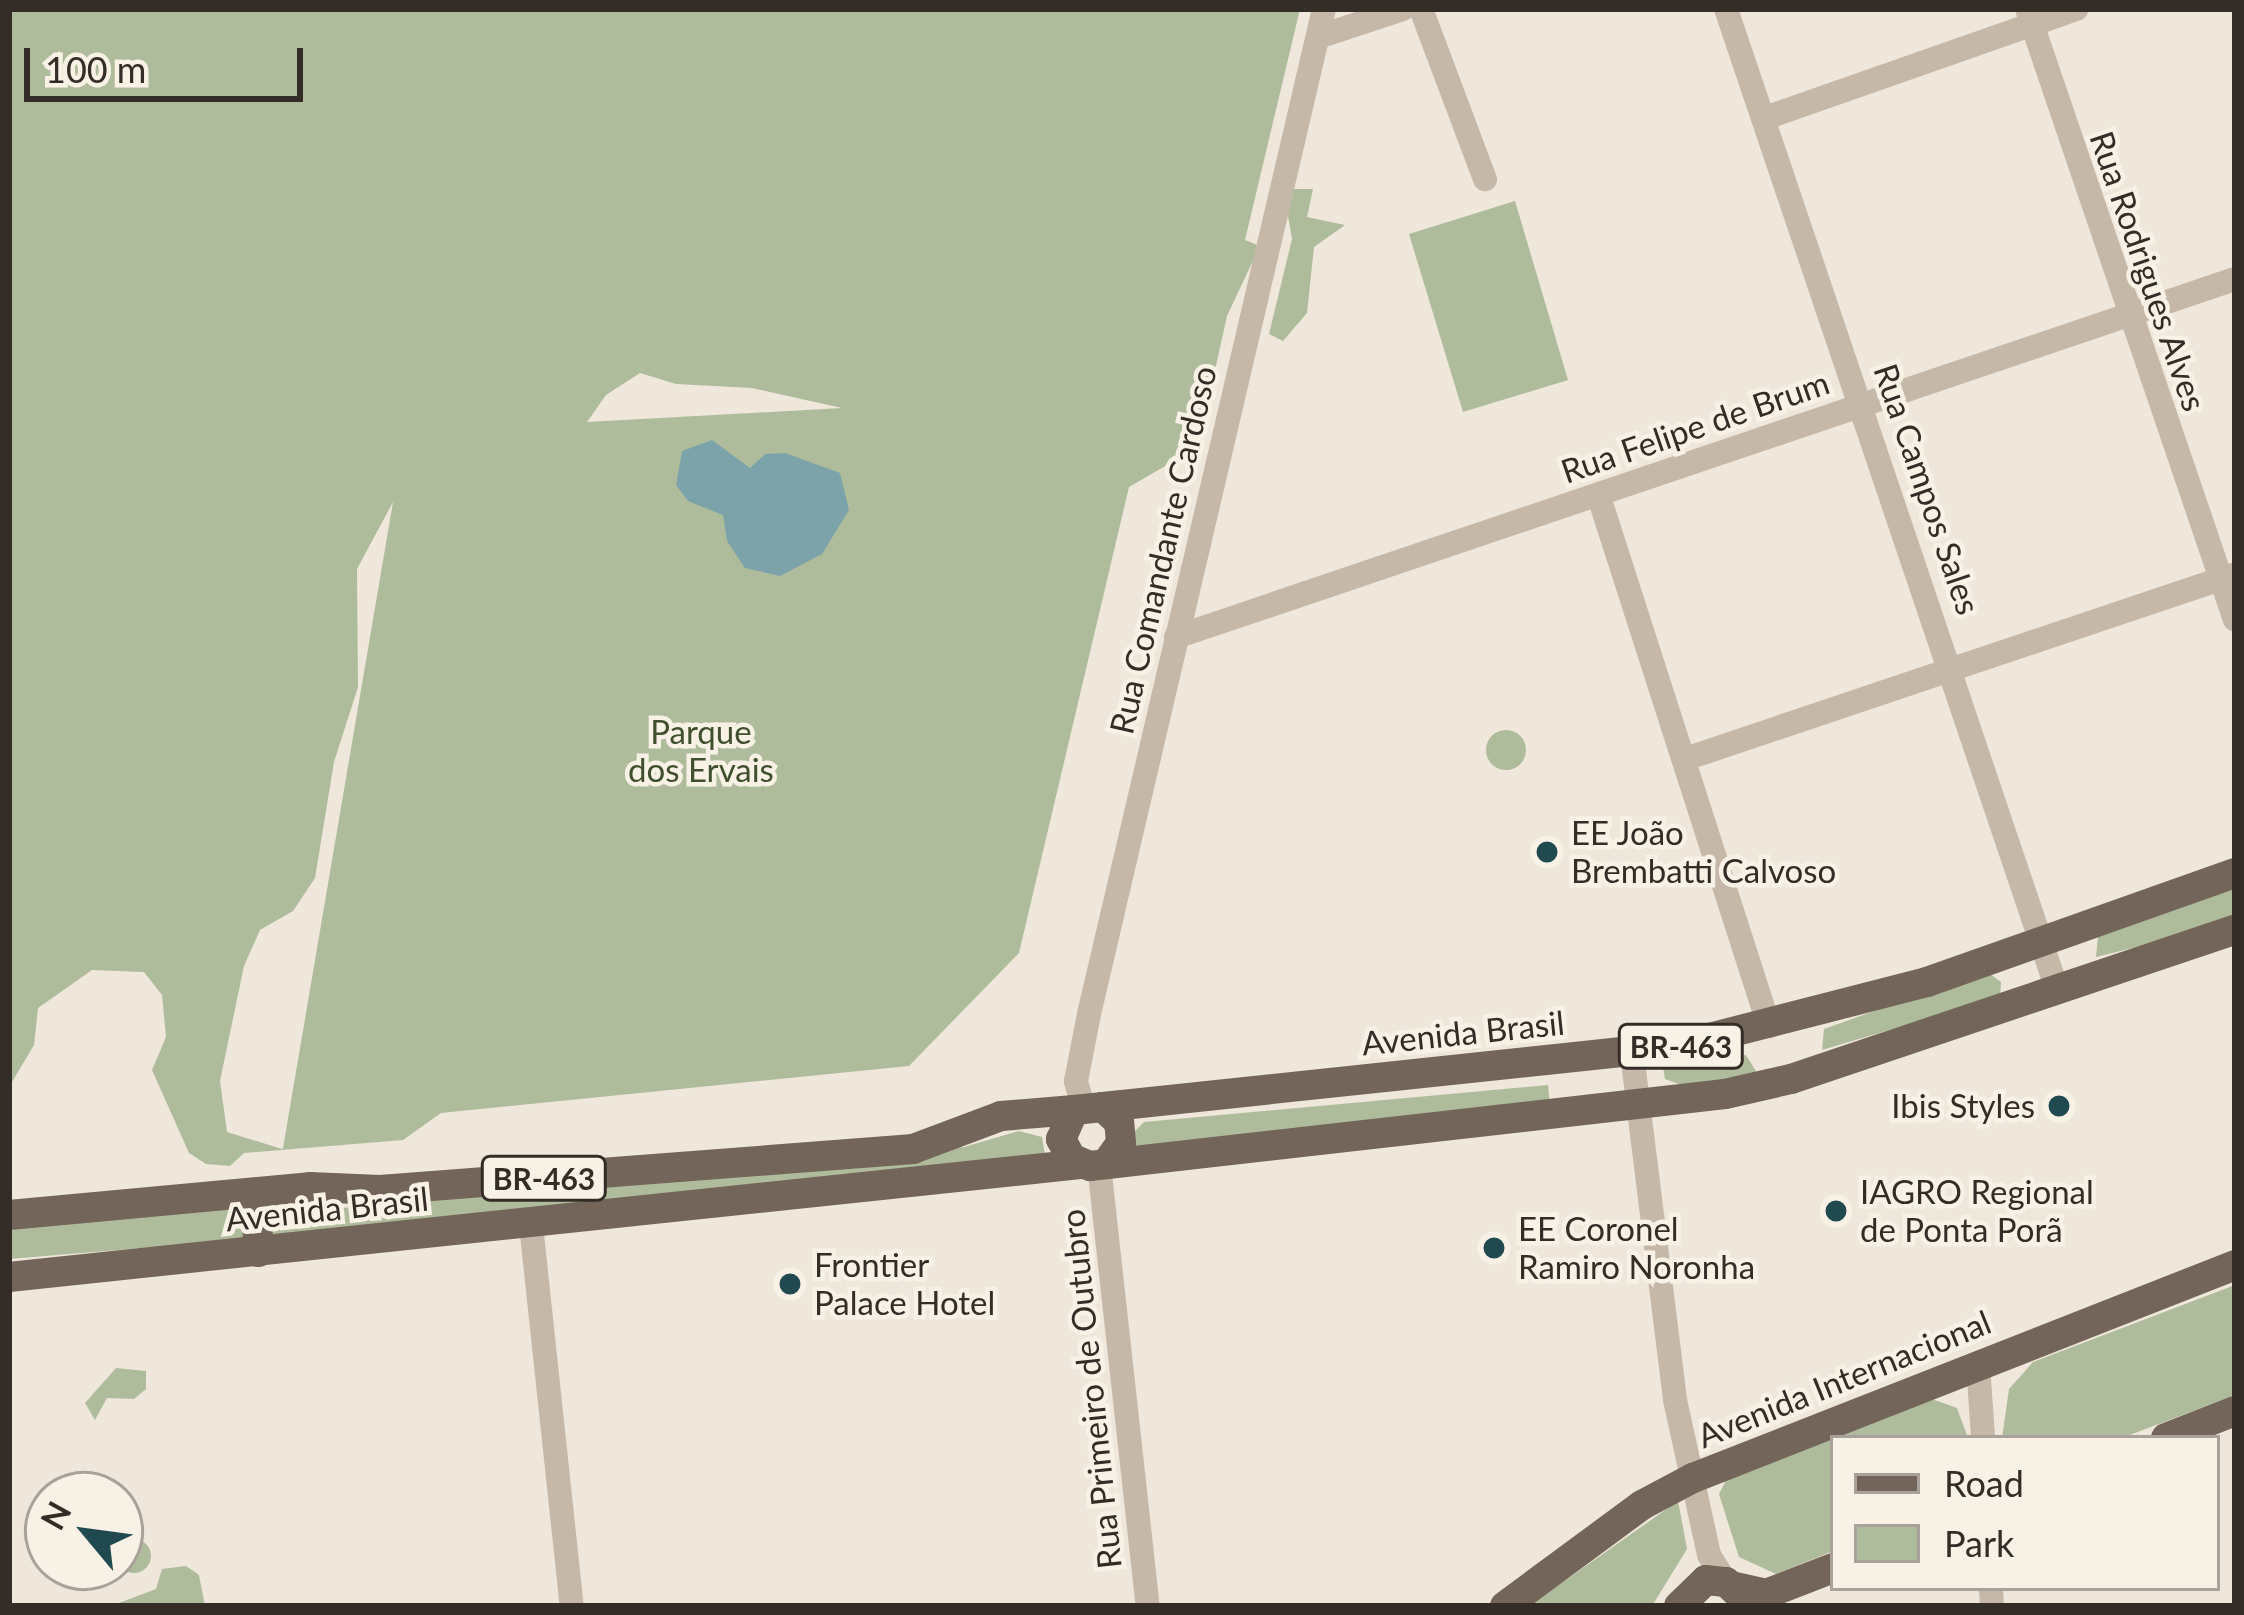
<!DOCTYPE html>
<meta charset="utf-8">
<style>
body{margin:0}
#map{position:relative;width:2244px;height:1615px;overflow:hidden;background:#efe7db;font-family:Lato,sans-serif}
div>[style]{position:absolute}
.green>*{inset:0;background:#afbc9c}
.round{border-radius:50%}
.water>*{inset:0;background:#7ca3a9}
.minor>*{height:24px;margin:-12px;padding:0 12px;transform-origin:12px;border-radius:12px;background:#c6b8a8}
.major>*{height:30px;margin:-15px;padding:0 15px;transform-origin:15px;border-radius:15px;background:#74655a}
.dots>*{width:33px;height:33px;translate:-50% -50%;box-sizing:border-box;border:6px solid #f7f1e6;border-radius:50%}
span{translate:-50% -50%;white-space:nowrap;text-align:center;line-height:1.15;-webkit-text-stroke:9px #f7f1e6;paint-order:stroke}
.shield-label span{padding:3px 9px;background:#f7f1e6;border:3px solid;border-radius:9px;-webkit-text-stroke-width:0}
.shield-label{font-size:30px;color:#332c27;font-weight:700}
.street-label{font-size:33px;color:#332c27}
.park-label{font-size:33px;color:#404f2d}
.poi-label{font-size:33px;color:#332c27}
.left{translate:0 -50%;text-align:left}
.right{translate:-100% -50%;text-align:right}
.frame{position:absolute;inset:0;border:12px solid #332c27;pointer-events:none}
.legend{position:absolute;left:1830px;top:1435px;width:390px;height:156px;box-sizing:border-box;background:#f7f1e6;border:3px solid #a9a29a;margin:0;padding:15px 21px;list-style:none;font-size:36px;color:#332c27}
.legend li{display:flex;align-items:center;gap:24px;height:60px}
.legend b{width:60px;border:3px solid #a9a29a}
.north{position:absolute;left:24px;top:1471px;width:120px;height:120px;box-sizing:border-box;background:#f7f1e6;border:3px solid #a9a29a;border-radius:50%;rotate:299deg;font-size:33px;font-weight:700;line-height:48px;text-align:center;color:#332c27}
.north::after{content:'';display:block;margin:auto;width:42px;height:54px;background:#214950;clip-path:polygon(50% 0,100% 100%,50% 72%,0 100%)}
.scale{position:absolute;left:24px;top:48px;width:279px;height:54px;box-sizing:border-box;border:6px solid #332c27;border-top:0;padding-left:15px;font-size:36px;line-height:42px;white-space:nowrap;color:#332c27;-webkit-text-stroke:9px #f7f1e6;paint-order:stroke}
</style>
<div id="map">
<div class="green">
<div style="clip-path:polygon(evenodd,9px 9px,1300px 9px,1245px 240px,1260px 246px,1227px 316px,1198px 447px,1129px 487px,1019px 953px,909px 1066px,441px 1113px,403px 1140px,244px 1153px,230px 1166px,206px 1164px,189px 1153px,152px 1070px,166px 1037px,162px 995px,144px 972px,92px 970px,38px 1008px,34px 1045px,9px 1087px,9px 9px,640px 373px,676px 384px,752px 388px,842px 408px,587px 422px,606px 395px,640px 373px,9px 9px,393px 502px,283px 1148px,282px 1149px,227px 1132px,220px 1081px,244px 966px,260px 930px,293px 911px,315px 878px,334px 762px,358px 687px,357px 569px,393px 502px)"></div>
<div style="clip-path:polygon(1294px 189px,1313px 189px,1307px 217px,1345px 225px,1314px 247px,1307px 313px,1283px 341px,1269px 334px,1292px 239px,1287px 210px)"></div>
<div style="clip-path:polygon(1515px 201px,1568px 380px,1463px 412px,1409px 234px)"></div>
<div class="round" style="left:1486px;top:730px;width:40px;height:40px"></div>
<div style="clip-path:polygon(2235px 888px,2235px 923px,2096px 957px,2098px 937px)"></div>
<div style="clip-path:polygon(1986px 971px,2001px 982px,2000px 997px,1822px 1050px,1824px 1029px)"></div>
<div style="clip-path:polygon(1746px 1055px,1762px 1081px,1701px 1092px,1665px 1079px,1663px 1067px)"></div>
<div style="clip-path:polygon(1548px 1085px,1551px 1115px,1144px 1156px,1127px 1139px,1144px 1122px)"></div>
<div style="clip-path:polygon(1019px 1131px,1042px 1137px,1045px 1156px,270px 1236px,269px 1211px,278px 1205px,322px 1210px,964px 1147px)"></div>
<div style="clip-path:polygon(240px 1206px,248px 1234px,240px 1240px,9px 1259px,9px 1229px)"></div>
<div style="clip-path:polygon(2235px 1285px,2235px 1395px,2122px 1438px,2002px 1438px,2009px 1389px,2033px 1362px)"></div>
<div style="clip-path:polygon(116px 1368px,146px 1371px,146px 1389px,134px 1399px,107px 1398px,95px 1420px,85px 1403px)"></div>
<div style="clip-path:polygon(1929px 1398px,1957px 1408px,1968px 1438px,1833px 1438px,1833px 1551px,1776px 1574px,1739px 1557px,1719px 1494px,1726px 1480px)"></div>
<div style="clip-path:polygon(1678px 1501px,1687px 1549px,1652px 1606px,1529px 1606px)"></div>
<div class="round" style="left:117px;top:1539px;width:34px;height:34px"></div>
<div style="clip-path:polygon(186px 1566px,199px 1575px,205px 1606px,111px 1606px,156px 1589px,162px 1569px)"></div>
</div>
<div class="water">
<div style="clip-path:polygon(712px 440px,750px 468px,765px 454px,785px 453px,840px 473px,849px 510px,822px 554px,780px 576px,745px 568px,727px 541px,723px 515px,688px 501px,676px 485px,682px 451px)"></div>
</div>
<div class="minor">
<div style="left:1421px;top:9px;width:182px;rotate:69.4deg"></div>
<div style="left:1726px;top:9px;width:1038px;rotate:71.34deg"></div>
<div style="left:2027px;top:9px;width:645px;rotate:71.2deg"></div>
<div style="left:1318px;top:37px;width:89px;rotate:-18.2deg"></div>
<div style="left:1765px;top:118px;width:330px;rotate:-19.3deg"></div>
<div style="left:1599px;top:497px;width:556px;rotate:72.18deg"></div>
<div style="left:1176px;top:637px;width:1118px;rotate:-18.68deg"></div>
<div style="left:1688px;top:758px;width:574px;rotate:-18.59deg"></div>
<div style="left:1632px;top:1054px;width:349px;rotate:82.9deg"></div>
<div style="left:1675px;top:1400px;width:159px;rotate:77.6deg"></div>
<div style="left:1709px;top:1555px;width:32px;rotate:58deg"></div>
<div style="left:1083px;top:1106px;width:26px;rotate:-106deg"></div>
<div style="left:1076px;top:1081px;width:68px;rotate:-79deg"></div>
<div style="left:1089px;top:1014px;width:1032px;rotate:-76.84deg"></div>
<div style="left:1099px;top:1165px;width:444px;rotate:83.7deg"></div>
<div style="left:531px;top:1225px;width:383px;rotate:83.9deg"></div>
<div style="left:1978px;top:1364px;width:74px;rotate:86.1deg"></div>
<div style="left:1991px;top:1588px;width:18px;rotate:87deg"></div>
</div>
<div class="major">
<div style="left:1103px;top:1107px;width:578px;rotate:-6.06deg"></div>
<div style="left:1678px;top:1046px;width:257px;rotate:-14.4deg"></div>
<div style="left:1927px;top:982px;width:327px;rotate:-19.5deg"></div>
<div style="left:1108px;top:1161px;width:22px;rotate:-54deg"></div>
<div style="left:1121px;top:1143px;width:21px;rotate:-95deg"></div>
<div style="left:1119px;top:1122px;width:22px;rotate:-137deg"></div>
<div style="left:1103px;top:1107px;width:29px;rotate:174deg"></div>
<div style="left:1074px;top:1110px;width:32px;rotate:114deg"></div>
<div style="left:1061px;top:1139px;width:21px;rotate:62deg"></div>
<div style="left:1071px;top:1158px;width:21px;rotate:23deg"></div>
<div style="left:1090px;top:1166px;width:639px;rotate:-6.47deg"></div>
<div style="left:1725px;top:1094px;width:68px;rotate:-12.8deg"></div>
<div style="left:1791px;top:1079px;width:468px;rotate:-18.6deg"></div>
<div style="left:257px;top:1194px;width:58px;rotate:89deg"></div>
<div style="left:9px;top:1215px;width:302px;rotate:-5.3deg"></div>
<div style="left:310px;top:1187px;width:70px;rotate:2.5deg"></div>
<div style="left:380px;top:1190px;width:535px;rotate:-4.4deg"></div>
<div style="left:913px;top:1149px;width:94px;rotate:-20.6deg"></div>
<div style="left:1001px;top:1116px;width:73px;rotate:-4.7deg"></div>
<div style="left:9px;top:1277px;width:1077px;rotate:-6.02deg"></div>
<div style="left:2166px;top:1438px;width:74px;rotate:-21.4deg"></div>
<div style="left:1736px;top:1587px;width:31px;rotate:13deg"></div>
<div style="left:1766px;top:1594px;width:72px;rotate:-21.2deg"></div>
<div style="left:1505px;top:1606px;width:170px;rotate:-36.4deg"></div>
<div style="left:1642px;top:1505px;width:58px;rotate:-27.9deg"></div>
<div style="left:1693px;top:1478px;width:582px;rotate:-21.45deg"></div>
<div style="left:1679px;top:1606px;width:37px;rotate:-44deg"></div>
<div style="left:1706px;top:1580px;width:20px;rotate:6deg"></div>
<div style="left:1726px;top:1582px;width:26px;rotate:43deg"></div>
</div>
<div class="dots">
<div style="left:1547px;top:852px;background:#214950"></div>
<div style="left:2059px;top:1106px;background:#214950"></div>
<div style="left:1836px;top:1211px;background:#214950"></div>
<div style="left:1494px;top:1248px;background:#214950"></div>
<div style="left:790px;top:1284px;background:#214950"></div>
</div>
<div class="shield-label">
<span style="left:1681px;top:1046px">BR-463</span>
<span style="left:544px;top:1178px">BR-463</span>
</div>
<div class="street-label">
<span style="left:2148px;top:271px;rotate:71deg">Rua Rodrigues Alves</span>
<span style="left:1695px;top:427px;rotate:-19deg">Rua Felipe de Brum</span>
<span style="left:1927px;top:489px;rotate:71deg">Rua Campos Sales</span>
<span style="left:1163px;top:550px;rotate:-77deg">Rua Comandante Cardoso</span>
<span style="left:1463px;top:1033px;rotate:-6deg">Avenida Brasil</span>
<span style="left:327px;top:1209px;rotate:-6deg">Avenida Brasil</span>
<span style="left:1844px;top:1379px;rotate:-22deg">Avenida Internacional</span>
<span style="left:1091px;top:1389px;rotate:-96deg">Rua Primeiro de Outubro</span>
</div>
<div class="park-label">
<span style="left:701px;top:751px">Parque<br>dos Ervais</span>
</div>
<div class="poi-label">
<span class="left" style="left:1571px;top:852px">EE João<br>Brembatti Calvoso</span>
<span class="right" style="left:2035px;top:1106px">Ibis Styles</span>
<span class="left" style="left:1860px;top:1211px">IAGRO Regional<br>de Ponta Porã</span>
<span class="left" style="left:1518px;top:1248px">EE Coronel<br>Ramiro Noronha</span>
<span class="left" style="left:814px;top:1284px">Frontier<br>Palace Hotel</span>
</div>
<div class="frame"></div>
<ul class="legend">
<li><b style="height:15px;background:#74655a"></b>Road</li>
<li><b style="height:33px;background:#afbc9c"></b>Park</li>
</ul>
<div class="north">N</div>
<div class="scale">100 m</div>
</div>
